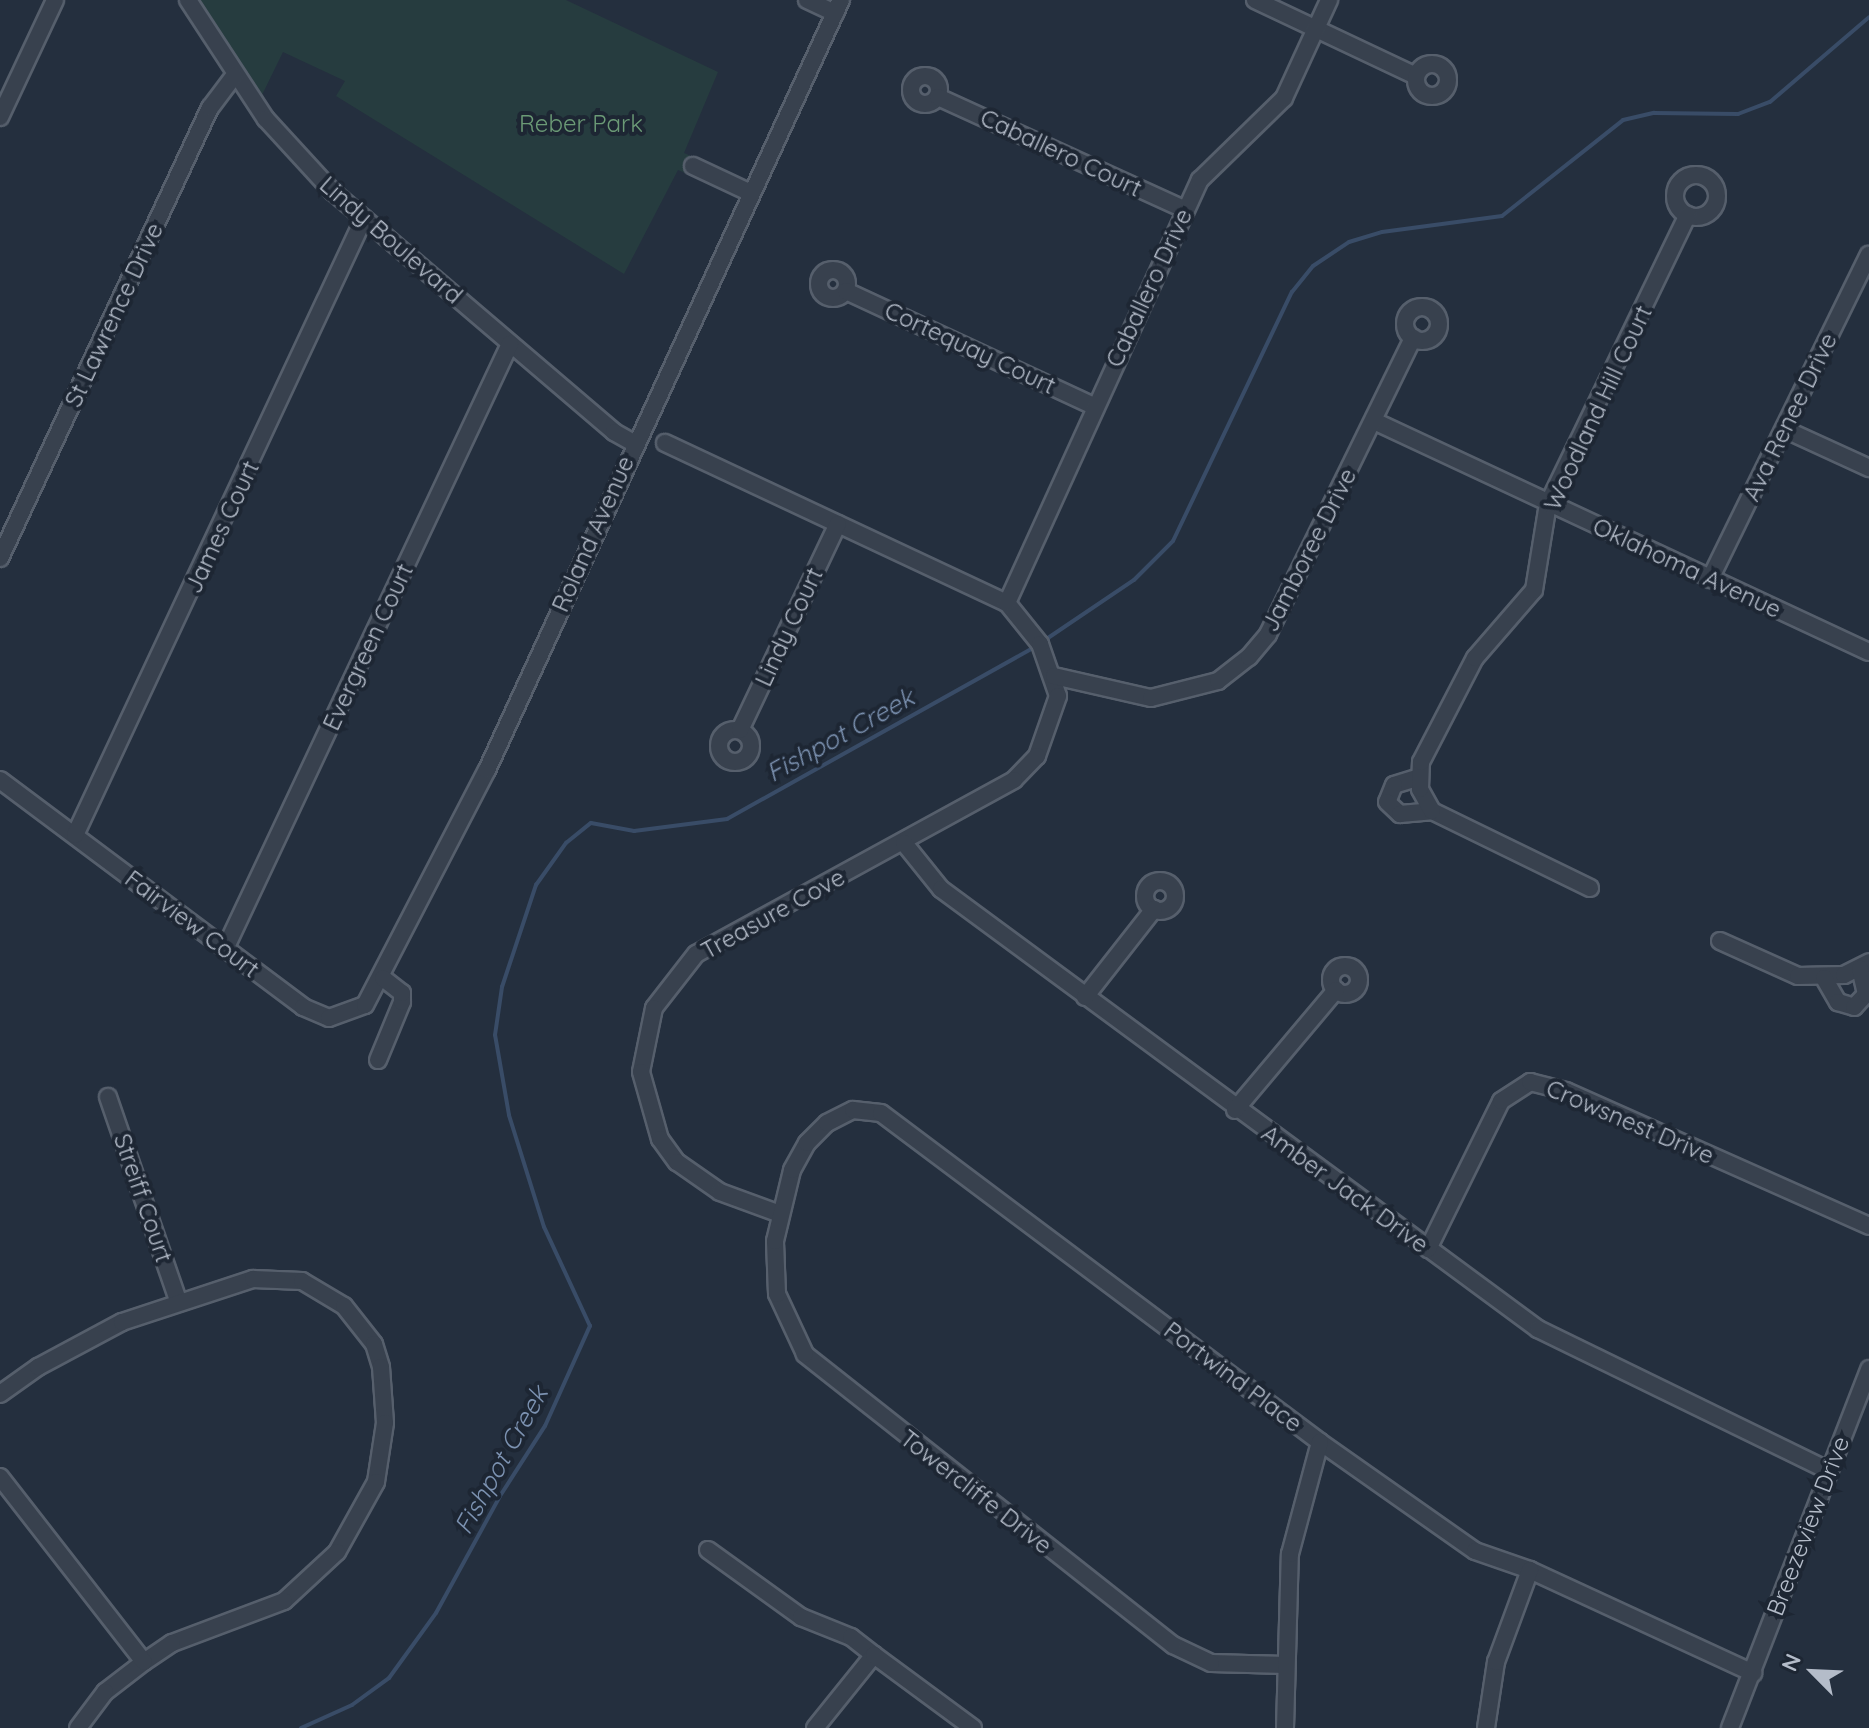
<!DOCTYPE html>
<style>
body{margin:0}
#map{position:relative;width:1869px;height:1728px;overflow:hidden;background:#242f3e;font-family:Quicksand,sans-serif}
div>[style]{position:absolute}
.green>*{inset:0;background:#263c3f}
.stream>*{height:4px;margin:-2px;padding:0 2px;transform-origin:2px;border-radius:2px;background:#394c67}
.roads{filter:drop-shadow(2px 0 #565f6c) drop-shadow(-2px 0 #565f6c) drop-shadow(0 2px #565f6c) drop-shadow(0 -2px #565f6c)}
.street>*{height:16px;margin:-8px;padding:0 8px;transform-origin:8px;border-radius:8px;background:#38414e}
.street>.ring{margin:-8px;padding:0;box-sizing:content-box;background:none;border:16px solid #38414e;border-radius:50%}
span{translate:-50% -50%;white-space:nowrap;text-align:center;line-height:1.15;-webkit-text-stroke:8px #1d2633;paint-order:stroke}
.park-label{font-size:24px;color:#6b9a76}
.street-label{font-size:24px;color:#b4bcc9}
.water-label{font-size:26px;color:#7c92b1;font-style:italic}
.north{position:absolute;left:1773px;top:1632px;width:80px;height:80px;-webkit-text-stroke:6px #1d2633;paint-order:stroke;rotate:294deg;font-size:22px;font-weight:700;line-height:32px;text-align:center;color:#b4bcc9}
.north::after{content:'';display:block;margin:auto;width:28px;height:36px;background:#b4bcc9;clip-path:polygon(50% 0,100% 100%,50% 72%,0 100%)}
</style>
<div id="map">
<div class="green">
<div style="clip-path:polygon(185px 0,566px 0,718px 72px,684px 153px,712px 165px,705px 181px,678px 170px,624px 274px,336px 96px,345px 81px,283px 52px,262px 95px)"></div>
</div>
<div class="stream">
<div style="left:1042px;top:642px;width:111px;rotate:-34deg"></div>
<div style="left:1134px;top:580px;width:55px;rotate:-45deg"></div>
<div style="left:1173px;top:541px;width:276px;rotate:-64.5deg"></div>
<div style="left:1292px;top:292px;width:33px;rotate:-51deg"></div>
<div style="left:1313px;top:266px;width:43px;rotate:-33.7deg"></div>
<div style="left:1349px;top:242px;width:34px;rotate:-17deg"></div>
<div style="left:1382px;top:232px;width:121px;rotate:-7.6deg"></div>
<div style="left:1502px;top:216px;width:154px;rotate:-38.4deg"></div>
<div style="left:1623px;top:120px;width:32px;rotate:-13deg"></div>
<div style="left:1654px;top:113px;width:84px;rotate:0.7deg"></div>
<div style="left:1738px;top:114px;width:34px;rotate:-21deg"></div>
<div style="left:1770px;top:102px;width:130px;rotate:-40.6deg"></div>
<div style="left:301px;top:1728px;width:56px;rotate:-24.3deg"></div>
<div style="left:352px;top:1705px;width:46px;rotate:-36.1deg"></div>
<div style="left:389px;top:1678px;width:80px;rotate:-54.1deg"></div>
<div style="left:436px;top:1613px;width:133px;rotate:-61.3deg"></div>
<div style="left:500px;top:1496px;width:83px;rotate:-57.3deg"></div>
<div style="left:545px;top:1426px;width:110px;rotate:-65.8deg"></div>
<div style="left:590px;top:1326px;width:109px;rotate:-114.9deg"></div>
<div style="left:544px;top:1227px;width:117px;rotate:-107.4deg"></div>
<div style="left:509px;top:1115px;width:81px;rotate:-99.9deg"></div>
<div style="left:495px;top:1035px;width:49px;rotate:-81.7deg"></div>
<div style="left:502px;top:987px;width:108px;rotate:-71.6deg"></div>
<div style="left:536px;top:885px;width:52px;rotate:-54.5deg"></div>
<div style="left:566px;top:843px;width:32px;rotate:-39deg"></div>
<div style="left:591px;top:823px;width:44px;rotate:10.5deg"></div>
<div style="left:634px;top:831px;width:94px;rotate:-7.4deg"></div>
<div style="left:727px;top:819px;width:353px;rotate:-29.2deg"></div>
</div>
<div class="roads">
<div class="street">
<div style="left:188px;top:0;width:142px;rotate:56.8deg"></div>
<div style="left:266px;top:119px;width:98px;rotate:47.5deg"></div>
<div style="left:332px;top:191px;width:371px;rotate:40.5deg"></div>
<div style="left:614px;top:432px;width:23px;rotate:29deg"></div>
<div style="left:807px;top:0;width:31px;rotate:25deg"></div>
<div style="left:1255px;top:0;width:178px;rotate:25.3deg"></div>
<div class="ring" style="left:1416px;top:64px;width:16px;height:16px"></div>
<div class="ring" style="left:911px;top:76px;width:12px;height:12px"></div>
<div style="left:938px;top:97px;width:270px;rotate:24.5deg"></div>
<div style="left:0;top:117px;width:129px;rotate:-64.8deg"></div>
<div style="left:693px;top:166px;width:64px;rotate:25deg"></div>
<div class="ring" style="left:1675px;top:175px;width:26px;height:26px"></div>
<div class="ring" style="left:819px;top:270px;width:12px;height:12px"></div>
<div style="left:846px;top:291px;width:273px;rotate:24.9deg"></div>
<div class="ring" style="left:1405px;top:307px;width:18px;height:18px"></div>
<div style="left:1374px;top:421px;width:546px;rotate:25.02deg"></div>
<div style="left:1784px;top:429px;width:94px;rotate:24.6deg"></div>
<div style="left:665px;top:443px;width:378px;rotate:25.1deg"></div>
<div style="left:1007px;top:603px;width:53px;rotate:51.2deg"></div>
<div style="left:1040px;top:644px;width:55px;rotate:70.9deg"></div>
<div style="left:1058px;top:696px;width:64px;rotate:109.3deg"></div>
<div style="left:1037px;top:756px;width:33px;rotate:134deg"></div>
<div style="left:1014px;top:780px;width:362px;rotate:151.3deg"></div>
<div style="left:696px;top:954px;width:68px;rotate:127.9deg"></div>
<div style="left:654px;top:1008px;width:65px;rotate:101.5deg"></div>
<div style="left:641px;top:1072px;width:70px;rotate:74.2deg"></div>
<div style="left:660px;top:1139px;width:29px;rotate:54deg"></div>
<div style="left:677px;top:1162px;width:52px;rotate:34.9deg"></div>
<div style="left:720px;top:1192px;width:64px;rotate:20.1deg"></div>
<div style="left:0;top:558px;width:497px;rotate:-65deg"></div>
<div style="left:210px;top:108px;width:40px;rotate:-53deg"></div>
<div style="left:1710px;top:579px;width:361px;rotate:-63.9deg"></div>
<div style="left:1007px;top:603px;width:465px;rotate:-65.5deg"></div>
<div style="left:1200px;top:180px;width:117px;rotate:-44.3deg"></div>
<div style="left:1284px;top:98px;width:108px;rotate:-65.3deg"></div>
<div style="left:1054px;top:676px;width:99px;rotate:12.8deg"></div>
<div style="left:1151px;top:698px;width:69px;rotate:-14.2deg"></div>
<div style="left:1218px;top:681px;width:39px;rotate:-38deg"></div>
<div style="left:1249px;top:657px;width:30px;rotate:-50deg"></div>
<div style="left:1268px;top:634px;width:330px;rotate:-63.9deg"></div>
<div class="ring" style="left:719px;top:730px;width:16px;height:16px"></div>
<div style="left:740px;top:730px;width:228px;rotate:-64.6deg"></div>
<div style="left:1420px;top:777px;width:27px;rotate:163deg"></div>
<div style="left:1394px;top:785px;width:18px;rotate:112deg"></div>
<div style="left:1387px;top:802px;width:18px;rotate:43deg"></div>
<div style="left:1400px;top:814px;width:32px;rotate:-5deg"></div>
<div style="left:0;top:780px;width:379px;rotate:36.8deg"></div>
<div style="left:303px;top:1007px;width:28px;rotate:23deg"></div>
<div style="left:329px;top:1018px;width:38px;rotate:-20deg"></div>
<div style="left:365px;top:1005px;width:265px;rotate:-62.6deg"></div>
<div style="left:487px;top:770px;width:847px;rotate:-65.31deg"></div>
<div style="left:75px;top:835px;width:681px;rotate:-64.9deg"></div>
<div style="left:904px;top:843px;width:59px;rotate:51.2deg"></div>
<div style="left:941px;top:889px;width:742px;rotate:36.39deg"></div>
<div style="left:1538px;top:1329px;width:324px;rotate:26deg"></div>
<div class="ring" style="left:1145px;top:881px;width:14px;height:14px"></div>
<div style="left:1590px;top:888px;width:176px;rotate:-154deg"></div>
<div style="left:1432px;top:811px;width:25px;rotate:-119deg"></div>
<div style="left:1420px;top:789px;width:27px;rotate:-88deg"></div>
<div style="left:1421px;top:762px;width:117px;rotate:-62.6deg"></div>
<div style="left:1475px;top:658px;width:90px;rotate:-49.1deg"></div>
<div style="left:1534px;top:590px;width:87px;rotate:-80.8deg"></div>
<div style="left:1548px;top:504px;width:321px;rotate:-64.2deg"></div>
<div style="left:1720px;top:941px;width:85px;rotate:24.2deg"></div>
<div style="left:1798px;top:976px;width:46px;rotate:-1.2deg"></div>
<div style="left:1844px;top:975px;width:28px;rotate:-27deg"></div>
<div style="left:225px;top:949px;width:669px;rotate:-64.78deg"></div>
<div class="ring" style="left:1331px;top:966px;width:12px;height:12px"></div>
<div style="left:1824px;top:978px;width:28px;rotate:60deg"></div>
<div style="left:1838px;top:1002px;width:17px;rotate:17deg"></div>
<div style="left:1854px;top:1007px;width:18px;rotate:-47deg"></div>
<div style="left:1866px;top:994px;width:26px;rotate:-103deg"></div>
<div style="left:1085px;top:997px;width:112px;rotate:-51.9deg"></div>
<div style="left:378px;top:1060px;width:63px;rotate:-67.5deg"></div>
<div style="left:402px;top:1002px;width:9px;rotate:-90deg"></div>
<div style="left:402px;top:993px;width:24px;rotate:-142deg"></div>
<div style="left:108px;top:1097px;width:215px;rotate:71deg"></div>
<div style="left:1235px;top:1110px;width:157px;rotate:-49.9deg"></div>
<div style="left:1428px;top:1249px;width:165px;rotate:-63.7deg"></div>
<div style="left:1501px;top:1101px;width:35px;rotate:-33deg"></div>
<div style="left:1530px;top:1082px;width:37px;rotate:14deg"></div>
<div style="left:1566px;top:1091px;width:332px;rotate:24deg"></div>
<div style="left:0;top:1394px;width:47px;rotate:-35.4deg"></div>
<div style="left:38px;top:1367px;width:95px;rotate:-28.2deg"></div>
<div style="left:122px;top:1322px;width:138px;rotate:-18.2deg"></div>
<div style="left:253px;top:1279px;width:49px;rotate:2.3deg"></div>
<div style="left:302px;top:1281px;width:49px;rotate:30.8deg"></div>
<div style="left:344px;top:1306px;width:48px;rotate:51.7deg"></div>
<div style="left:374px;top:1344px;width:24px;rotate:73deg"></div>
<div style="left:381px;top:1367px;width:56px;rotate:85.9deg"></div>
<div style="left:385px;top:1423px;width:60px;rotate:98.7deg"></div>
<div style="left:376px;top:1482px;width:80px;rotate:119.1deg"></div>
<div style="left:337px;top:1552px;width:72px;rotate:137.2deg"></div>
<div style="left:284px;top:1601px;width:120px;rotate:159.4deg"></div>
<div style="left:172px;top:1643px;width:34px;rotate:146deg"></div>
<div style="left:144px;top:1662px;width:49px;rotate:142.4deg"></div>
<div style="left:105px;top:1692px;width:45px;rotate:126.9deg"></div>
<div style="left:0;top:1477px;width:234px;rotate:52.1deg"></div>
<div style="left:708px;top:1550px;width:115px;rotate:35.8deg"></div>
<div style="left:801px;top:1617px;width:54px;rotate:21.8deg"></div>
<div style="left:851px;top:1637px;width:29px;rotate:38deg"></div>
<div style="left:1286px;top:1665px;width:75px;rotate:-178.5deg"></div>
<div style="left:1211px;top:1663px;width:42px;rotate:-154.7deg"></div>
<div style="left:1173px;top:1645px;width:469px;rotate:-141.7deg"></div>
<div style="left:805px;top:1354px;width:66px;rotate:-115deg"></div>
<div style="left:777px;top:1294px;width:53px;rotate:-92.2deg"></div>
<div style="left:775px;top:1241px;width:73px;rotate:-76.5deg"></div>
<div style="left:792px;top:1170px;width:31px;rotate:-61deg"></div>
<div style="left:807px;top:1143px;width:28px;rotate:-45deg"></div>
<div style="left:827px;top:1123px;width:29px;rotate:-27deg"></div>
<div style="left:853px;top:1110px;width:28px;rotate:6deg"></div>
<div style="left:881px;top:1113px;width:549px;rotate:36.85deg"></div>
<div style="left:1320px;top:1442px;width:189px;rotate:35.1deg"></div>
<div style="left:1475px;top:1551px;width:58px;rotate:19.1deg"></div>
<div style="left:1530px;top:1570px;width:246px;rotate:24.8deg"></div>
<div style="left:815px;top:1728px;width:94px;rotate:-51.1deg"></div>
<div style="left:874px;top:1655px;width:123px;rotate:36.4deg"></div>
<div style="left:1285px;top:1728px;width:174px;rotate:-88.4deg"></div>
<div style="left:1290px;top:1554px;width:116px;rotate:-75deg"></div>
<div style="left:1486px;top:1728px;width:67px;rotate:-81.4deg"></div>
<div style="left:1496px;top:1662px;width:98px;rotate:-69.7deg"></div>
<div style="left:1730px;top:1728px;width:385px;rotate:-68.8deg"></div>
</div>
</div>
<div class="park-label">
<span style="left:581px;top:124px">Reber Park</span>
</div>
<div class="street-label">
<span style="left:1061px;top:153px;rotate:25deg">Caballero Court</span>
<span style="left:391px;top:240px;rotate:41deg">Lindy Boulevard</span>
<span style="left:1149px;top:288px;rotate:-65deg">Caballero Drive</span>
<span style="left:114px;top:315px;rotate:-65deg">St Lawrence Drive</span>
<span style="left:970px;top:348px;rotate:25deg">Cortequay Court</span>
<span style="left:1598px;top:408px;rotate:-65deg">Woodland Hill Court</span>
<span style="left:1790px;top:417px;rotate:-64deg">Ava Renee Drive</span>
<span style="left:222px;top:527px;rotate:-65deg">James Court</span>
<span style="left:593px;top:534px;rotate:-66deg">Roland Avenue</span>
<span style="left:1309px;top:550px;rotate:-63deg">Jamboree Drive</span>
<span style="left:1687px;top:568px;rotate:25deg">Oklahoma Avenue</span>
<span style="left:789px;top:627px;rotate:-65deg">Lindy Court</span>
<span style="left:368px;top:647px;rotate:-65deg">Evergreen Court</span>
<span style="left:773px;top:914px;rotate:-29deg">Treasure Cove</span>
<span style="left:192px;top:924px;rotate:37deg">Fairview Court</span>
<span style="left:1630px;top:1122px;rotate:23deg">Crowsnest Drive</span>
<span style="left:1345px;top:1189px;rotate:36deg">Amber Jack Drive</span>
<span style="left:143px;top:1198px;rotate:71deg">Streiff Court</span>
<span style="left:1233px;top:1377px;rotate:37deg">Portwind Place</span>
<span style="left:976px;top:1492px;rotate:38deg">Towercliffe Drive</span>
<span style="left:1808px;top:1526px;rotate:-69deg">Breezeview Drive</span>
</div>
<div class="water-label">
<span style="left:840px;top:735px;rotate:-29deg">Fishpot Creek</span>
<span style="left:501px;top:1460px;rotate:-61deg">Fishpot Creek</span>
</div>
<div class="north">N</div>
</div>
